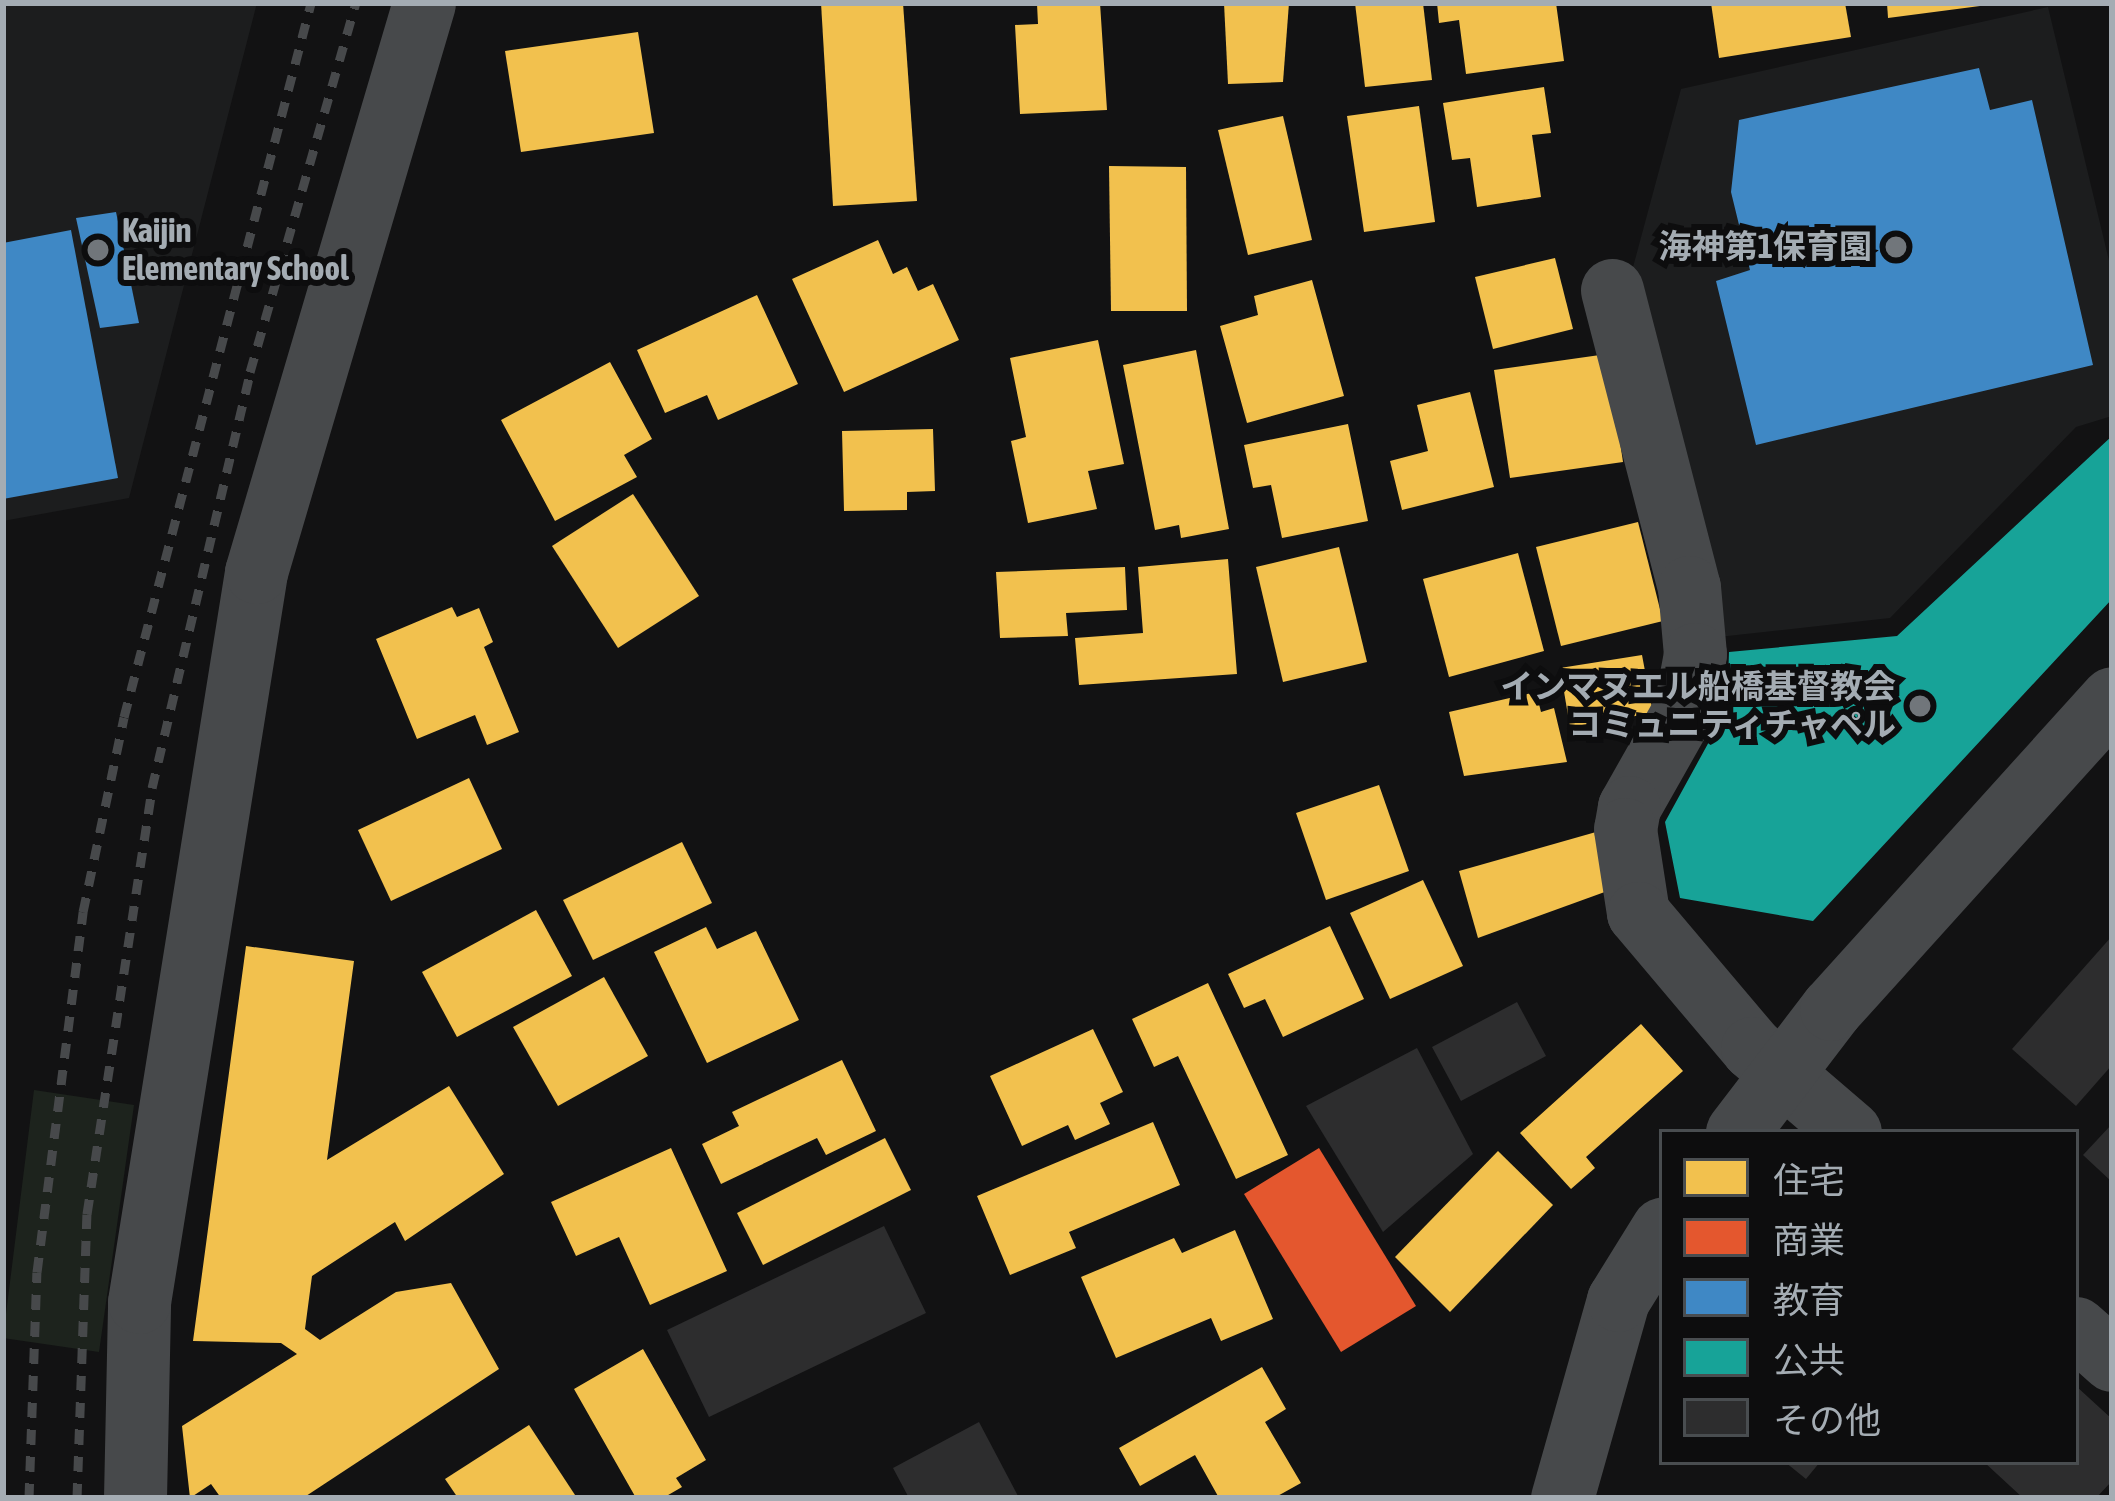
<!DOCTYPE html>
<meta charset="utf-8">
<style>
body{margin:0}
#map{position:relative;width:2115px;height:1501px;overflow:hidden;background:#121213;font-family:"Asap Condensed","Noto Sans JP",sans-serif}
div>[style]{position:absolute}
.built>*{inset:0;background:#1c1d1e}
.green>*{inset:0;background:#1d231d}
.homes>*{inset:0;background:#f2c14e}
.shops>*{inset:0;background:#e4572e}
.schools>*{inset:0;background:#3f88c5}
.public>*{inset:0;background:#17a398}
.building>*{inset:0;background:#2d2d2e}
.minor>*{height:63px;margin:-31.5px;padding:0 31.5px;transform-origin:31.5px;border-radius:31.5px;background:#47494b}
.rail>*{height:9px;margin-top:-4.5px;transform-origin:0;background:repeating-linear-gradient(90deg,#47494b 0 15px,transparent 0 27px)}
.dots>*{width:33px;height:33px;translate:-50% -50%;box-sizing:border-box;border:6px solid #0d0d0e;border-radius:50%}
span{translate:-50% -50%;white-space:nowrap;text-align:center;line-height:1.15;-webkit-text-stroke:12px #0d0d0e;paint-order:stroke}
.poi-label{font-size:33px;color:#a4acb3;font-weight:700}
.left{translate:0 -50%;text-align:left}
.right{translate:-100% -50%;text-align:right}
.frame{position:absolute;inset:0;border:6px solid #a4acb3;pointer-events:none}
.legend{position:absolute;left:1659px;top:1129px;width:420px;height:336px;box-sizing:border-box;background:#0d0d0e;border:3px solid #494d50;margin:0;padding:15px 21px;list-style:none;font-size:36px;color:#a4acb3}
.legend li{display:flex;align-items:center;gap:24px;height:60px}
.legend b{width:60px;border:3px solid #494d50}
</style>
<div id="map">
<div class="built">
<div style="clip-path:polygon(3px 3px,257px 3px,129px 498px,3px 521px)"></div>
<div style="clip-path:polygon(2048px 7px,2112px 273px,2112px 416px,2076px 427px,1890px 618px,1709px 638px,1629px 282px,1681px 89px)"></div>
</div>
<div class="green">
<div style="clip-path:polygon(34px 1090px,134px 1105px,99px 1352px,3px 1338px)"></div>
</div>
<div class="homes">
<div style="clip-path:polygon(821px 3px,903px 3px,917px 201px,833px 206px)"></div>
<div style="clip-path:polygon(1100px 3px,1107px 110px,1020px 114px,1015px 25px,1038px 24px,1037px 4px)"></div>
<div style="clip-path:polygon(1224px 3px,1289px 3px,1283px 82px,1228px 84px)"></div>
<div style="clip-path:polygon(1355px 3px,1423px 3px,1432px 80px,1365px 87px)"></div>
<div style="clip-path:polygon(1437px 3px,1556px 3px,1564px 61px,1466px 74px,1459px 20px,1439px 23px)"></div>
<div style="clip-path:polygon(1711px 3px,1845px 3px,1851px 37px,1719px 58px)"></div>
<div style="clip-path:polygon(1887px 3px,1980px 3px,1980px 6px,1888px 18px)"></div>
<div style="clip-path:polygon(638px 32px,654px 133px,521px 152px,505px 51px)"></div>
<div style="clip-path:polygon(1544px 87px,1551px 133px,1532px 135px,1541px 197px,1477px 207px,1470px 158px,1452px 160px,1443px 103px)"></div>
<div style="clip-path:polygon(1419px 106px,1435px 222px,1364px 232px,1347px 116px)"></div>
<div style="clip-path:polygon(1283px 116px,1312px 240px,1248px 255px,1218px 130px)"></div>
<div style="clip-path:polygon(1109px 166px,1186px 167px,1187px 311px,1111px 311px)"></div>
<div style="clip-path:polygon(878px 240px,893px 274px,907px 267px,918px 291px,933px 284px,959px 340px,844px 392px,792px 279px)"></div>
<div style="clip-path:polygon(1555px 258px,1573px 329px,1493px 349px,1475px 277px)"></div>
<div style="clip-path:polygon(1312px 280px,1344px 396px,1247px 423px,1220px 326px,1258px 315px,1254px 296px)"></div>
<div style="clip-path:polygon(757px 295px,798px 384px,718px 420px,707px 395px,665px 413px,637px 350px)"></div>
<div style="clip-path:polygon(1098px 340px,1124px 464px,1088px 471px,1097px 509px,1028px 523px,1011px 441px,1026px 437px,1010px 358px)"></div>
<div style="clip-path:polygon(1196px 350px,1229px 529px,1181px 538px,1179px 525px,1155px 530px,1123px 365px)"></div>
<div style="clip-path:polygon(1607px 354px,1623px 462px,1510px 478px,1494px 370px)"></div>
<div style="clip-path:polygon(610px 362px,652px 439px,624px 455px,637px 477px,555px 521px,501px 420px)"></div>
<div style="clip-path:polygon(1470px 392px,1494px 487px,1402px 510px,1390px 461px,1428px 451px,1417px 405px)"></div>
<div style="clip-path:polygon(1348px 424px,1368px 521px,1282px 538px,1271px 485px,1253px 488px,1244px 445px)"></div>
<div style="clip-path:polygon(933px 429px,935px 491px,907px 492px,907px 510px,844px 511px,842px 431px)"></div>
<div style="clip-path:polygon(633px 494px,699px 596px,618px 648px,552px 546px)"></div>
<div style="clip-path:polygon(1638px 522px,1663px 621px,1561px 646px,1536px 547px)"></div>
<div style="clip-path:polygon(1339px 547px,1367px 662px,1283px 682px,1256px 567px)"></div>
<div style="clip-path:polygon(1518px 553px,1544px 651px,1449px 677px,1423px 579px)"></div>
<div style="clip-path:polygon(1228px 559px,1237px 674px,1079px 685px,1075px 638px,1143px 633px,1138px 567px)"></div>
<div style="clip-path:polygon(1125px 567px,1127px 610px,1066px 613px,1068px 636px,1000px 638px,996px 572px)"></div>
<div style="clip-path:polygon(452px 607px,457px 617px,479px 608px,493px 642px,484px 647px,519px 732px,487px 745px,475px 715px,417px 739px,376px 639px)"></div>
<div style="clip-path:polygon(1642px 655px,1653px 713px,1570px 727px,1560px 668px)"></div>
<div style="clip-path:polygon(1536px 692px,1541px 712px,1554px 708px,1567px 762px,1464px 776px,1449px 712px)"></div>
<div style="clip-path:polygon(469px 778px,502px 849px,391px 901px,358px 830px)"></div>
<div style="clip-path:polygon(1379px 785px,1409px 871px,1326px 900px,1296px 813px)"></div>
<div style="clip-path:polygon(1596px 832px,1613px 889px,1478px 938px,1459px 871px)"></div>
<div style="clip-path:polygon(682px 842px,712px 903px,593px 960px,563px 900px)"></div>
<div style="clip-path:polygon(1423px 880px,1463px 966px,1390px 999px,1350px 913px)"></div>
<div style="clip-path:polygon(536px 910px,572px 976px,457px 1037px,422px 972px)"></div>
<div style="clip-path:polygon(1330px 926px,1364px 999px,1283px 1037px,1265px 999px,1244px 1008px,1228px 974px)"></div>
<div style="clip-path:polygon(706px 927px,717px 949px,756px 931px,799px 1020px,707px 1063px,654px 952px)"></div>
<div style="clip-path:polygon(246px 946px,354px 961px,327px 1160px,449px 1086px,504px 1174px,405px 1241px,395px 1222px,312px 1276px,305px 1329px,320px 1340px,396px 1292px,451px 1283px,499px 1369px,303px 1498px,221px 1498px,211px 1484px,190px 1498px,182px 1426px,297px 1354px,281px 1343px,193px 1341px)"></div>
<div style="clip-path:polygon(604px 977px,648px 1056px,558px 1106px,513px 1027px)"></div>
<div style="clip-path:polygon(1208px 983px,1288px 1155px,1236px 1179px,1178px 1056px,1154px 1067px,1132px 1019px)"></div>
<div style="clip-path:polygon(1641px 1024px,1683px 1071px,1586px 1157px,1595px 1168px,1571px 1189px,1520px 1133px)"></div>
<div style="clip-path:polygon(1093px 1029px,1123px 1092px,1100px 1103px,1110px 1124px,1075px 1140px,1068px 1125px,1022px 1146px,990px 1076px)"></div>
<div style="clip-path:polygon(842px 1060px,876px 1131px,826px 1155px,817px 1138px,721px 1184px,702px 1144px,739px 1126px,732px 1112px)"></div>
<div style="clip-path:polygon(1153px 1122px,1180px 1185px,1069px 1232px,1076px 1248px,1010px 1275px,977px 1196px)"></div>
<div style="clip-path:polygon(885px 1138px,911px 1190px,763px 1265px,737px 1213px)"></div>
<div style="clip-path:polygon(671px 1148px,727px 1271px,650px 1305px,619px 1237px,576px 1256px,551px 1202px)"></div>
<div style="clip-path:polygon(1498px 1151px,1553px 1205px,1450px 1312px,1395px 1257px)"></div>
<div style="clip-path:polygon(1235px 1230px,1273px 1319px,1221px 1341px,1211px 1318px,1116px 1358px,1081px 1277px,1174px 1238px,1182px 1253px)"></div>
<div style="clip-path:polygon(643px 1349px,706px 1460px,676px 1478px,682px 1487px,663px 1498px,636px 1498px,574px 1389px)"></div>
<div style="clip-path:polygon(1262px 1367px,1286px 1409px,1265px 1422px,1301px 1483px,1274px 1498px,1219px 1498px,1195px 1455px,1140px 1486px,1119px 1448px)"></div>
<div style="clip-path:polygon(529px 1425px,577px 1498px,458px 1498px,445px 1479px)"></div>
</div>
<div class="shops">
<div style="clip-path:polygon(1319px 1148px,1416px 1306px,1341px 1352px,1244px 1194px)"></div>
</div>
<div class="schools">
<div style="clip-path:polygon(1979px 68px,1990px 110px,2032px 100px,2093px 365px,1756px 445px,1716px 281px,1750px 270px,1731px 192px,1739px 120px)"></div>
<div style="clip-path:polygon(116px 212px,139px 323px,100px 328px,76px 218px)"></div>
<div style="clip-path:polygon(71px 230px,118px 478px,3px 499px,3px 243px)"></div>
</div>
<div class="public">
<div style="clip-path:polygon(2112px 436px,2112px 599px,1813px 921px,1680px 898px,1665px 822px,1727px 709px,1729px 652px,1897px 636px)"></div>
</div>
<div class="building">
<div style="clip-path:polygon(2112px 936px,2112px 1065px,2076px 1106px,2012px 1049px)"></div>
<div style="clip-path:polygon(1517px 1002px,1546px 1056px,1461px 1101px,1432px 1047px)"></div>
<div style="clip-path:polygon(1417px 1048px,1473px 1154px,1383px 1232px,1306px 1106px)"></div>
<div style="clip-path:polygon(2112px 1124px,2112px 1182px,2083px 1155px)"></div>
<div style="clip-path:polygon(884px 1226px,926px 1313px,709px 1417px,667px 1330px)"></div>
<div style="clip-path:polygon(2076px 1386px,2112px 1419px,2112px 1481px,2096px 1498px,2023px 1498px,1984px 1462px,2076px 1462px)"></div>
<div style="clip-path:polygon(979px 1422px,1019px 1498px,909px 1498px,893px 1468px)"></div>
<div style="clip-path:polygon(1785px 1462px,1820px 1462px,1806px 1479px)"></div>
</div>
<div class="minor">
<div style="left:1612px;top:290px;width:307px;rotate:75.5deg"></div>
<div style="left:1689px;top:587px;width:67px;rotate:84.9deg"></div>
<div style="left:1695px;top:654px;width:55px;rotate:100.5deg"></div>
<div style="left:1685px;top:708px;width:114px;rotate:119.5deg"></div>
<div style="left:1629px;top:807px;width:22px;rotate:100deg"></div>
<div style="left:1625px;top:829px;width:85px;rotate:81.2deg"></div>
<div style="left:1638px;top:913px;width:177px;rotate:49.8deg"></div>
<div style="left:1752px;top:1048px;width:129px;rotate:40.6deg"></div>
<div style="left:1737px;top:1132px;width:155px;rotate:-52.6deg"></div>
<div style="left:1831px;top:1009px;width:419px;rotate:-47.9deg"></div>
<div style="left:2076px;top:1328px;width:48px;rotate:41.6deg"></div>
<div style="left:135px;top:1498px;width:196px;rotate:-88.8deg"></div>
<div style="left:139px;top:1302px;width:739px;rotate:-80.89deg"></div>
<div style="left:256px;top:572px;width:593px;rotate:-73.55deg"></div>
<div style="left:1562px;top:1498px;width:206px;rotate:-74.2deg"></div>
<div style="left:1618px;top:1300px;width:84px;rotate:-58.2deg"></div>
</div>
<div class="rail">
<div style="left:29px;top:1498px;width:226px;rotate:-88deg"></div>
<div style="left:37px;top:1272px;width:363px;rotate:-82.7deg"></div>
<div style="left:83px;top:912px;width:199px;rotate:-78.1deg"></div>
<div style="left:124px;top:717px;width:738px;rotate:-75.32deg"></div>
<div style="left:77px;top:1498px;width:284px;rotate:-88deg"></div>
<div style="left:87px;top:1214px;width:431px;rotate:-81.3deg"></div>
<div style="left:152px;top:788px;width:427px;rotate:-76.7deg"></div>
<div style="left:250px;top:372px;width:384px;rotate:-74deg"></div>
</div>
<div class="dots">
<div style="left:1896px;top:247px;background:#71767b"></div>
<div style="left:98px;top:250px;background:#71767b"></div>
<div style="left:1920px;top:706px;background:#71767b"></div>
</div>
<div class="poi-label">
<span class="left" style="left:122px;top:250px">Kaijin<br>Elementary School</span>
<span class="right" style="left:1872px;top:247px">海神第1保育園</span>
<span class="right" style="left:1896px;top:706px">インマヌエル船橋基督教会<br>コミュニティチャペル</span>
</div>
<div class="frame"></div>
<ul class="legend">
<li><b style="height:33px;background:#f2c14e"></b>住宅</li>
<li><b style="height:33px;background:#e4572e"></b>商業</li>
<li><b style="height:33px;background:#3f88c5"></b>教育</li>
<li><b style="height:33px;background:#17a398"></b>公共</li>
<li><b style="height:33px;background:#2d2d2e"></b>その他</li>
</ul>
</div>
